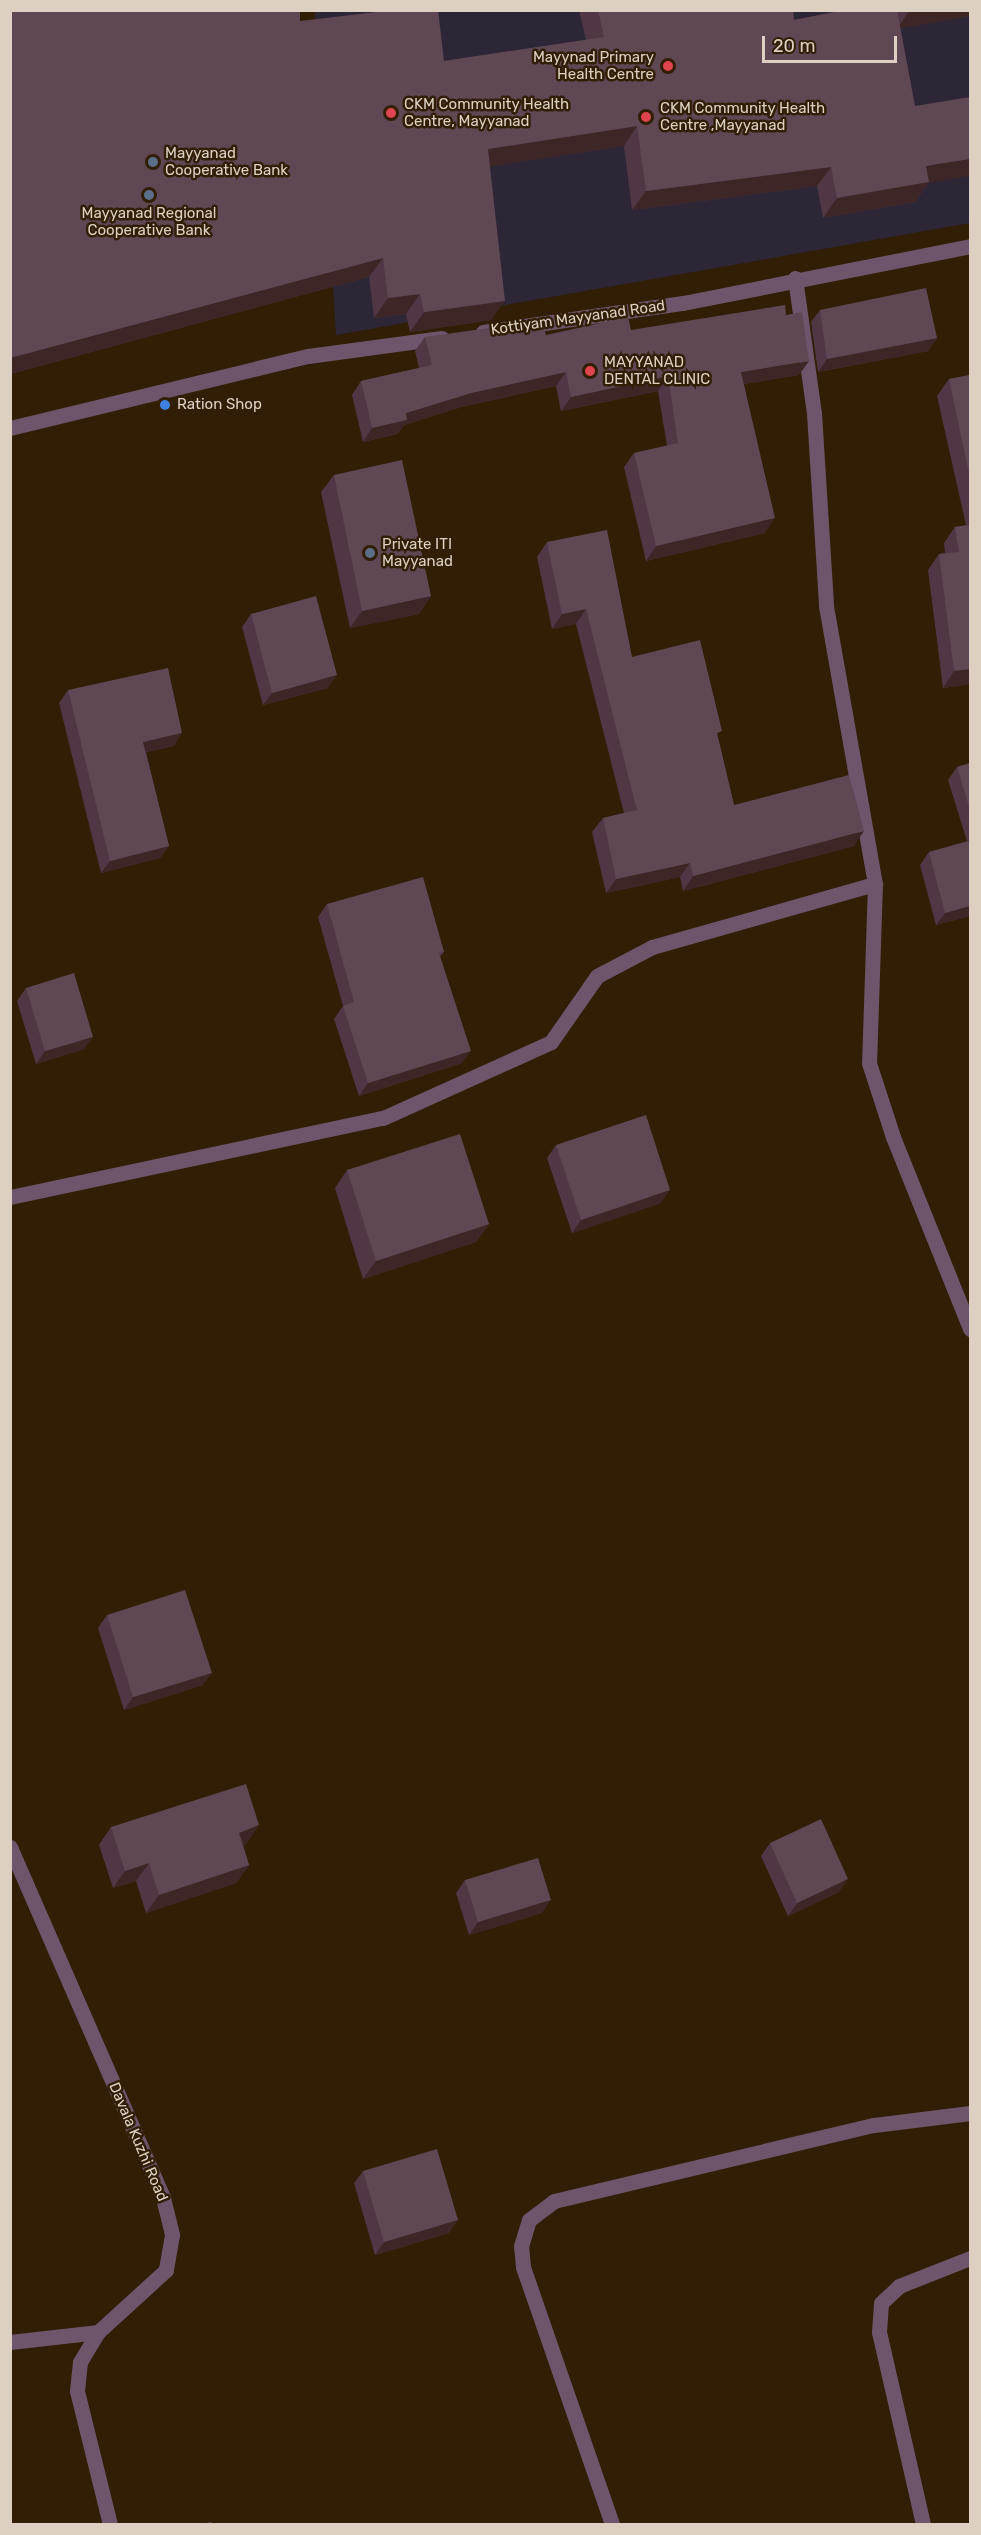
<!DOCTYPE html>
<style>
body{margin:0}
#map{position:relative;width:981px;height:2535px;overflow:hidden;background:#311e05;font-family:Rubik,sans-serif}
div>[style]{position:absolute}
.medical>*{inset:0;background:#2c2637}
.minor>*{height:15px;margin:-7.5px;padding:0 7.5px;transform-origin:7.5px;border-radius:7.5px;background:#6f556c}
.tertiary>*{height:15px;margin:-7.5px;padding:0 7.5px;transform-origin:7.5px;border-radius:7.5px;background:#6f556c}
.wall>*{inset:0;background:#513746}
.shaded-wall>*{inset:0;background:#3e2627}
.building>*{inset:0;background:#604754}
.dots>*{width:16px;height:16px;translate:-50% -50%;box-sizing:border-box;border:3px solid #311e05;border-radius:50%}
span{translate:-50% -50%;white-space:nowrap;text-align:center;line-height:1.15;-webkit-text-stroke:5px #311e05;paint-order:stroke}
.poi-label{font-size:15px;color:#ddd0c2}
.right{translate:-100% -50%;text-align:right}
.left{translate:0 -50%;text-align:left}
.street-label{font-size:15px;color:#ddd0c2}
.frame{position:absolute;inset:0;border:12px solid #ddd0c2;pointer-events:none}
.scale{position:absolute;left:762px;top:36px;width:135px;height:27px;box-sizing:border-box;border:3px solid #ddd0c2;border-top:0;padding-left:8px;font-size:18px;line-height:21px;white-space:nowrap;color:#ddd0c2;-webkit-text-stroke:4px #311e05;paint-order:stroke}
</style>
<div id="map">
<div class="medical">
<div style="clip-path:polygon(315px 11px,970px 11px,970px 223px,336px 335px)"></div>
</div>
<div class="minor">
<div style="left:795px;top:278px;width:136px;rotate:82deg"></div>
<div style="left:814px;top:413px;width:193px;rotate:86.4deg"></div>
<div style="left:826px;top:606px;width:282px;rotate:80deg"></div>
<div style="left:875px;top:884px;width:179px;rotate:91.9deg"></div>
<div style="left:869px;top:1063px;width:78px;rotate:72deg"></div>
<div style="left:893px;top:1137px;width:207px;rotate:68.1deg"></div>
<div style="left:10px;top:1197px;width:381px;rotate:-12deg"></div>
<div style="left:383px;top:1118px;width:184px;rotate:-24.3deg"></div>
<div style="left:551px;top:1042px;width:80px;rotate:-55.1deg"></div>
<div style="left:597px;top:976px;width:62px;rotate:-27.8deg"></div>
<div style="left:652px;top:947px;width:232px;rotate:-15.8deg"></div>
<div style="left:10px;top:2342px;width:89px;rotate:-6.5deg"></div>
<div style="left:612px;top:2524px;width:272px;rotate:-109.1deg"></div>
<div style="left:523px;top:2267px;width:21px;rotate:-95deg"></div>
<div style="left:521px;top:2246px;width:27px;rotate:-73deg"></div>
<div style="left:529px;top:2220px;width:31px;rotate:-37deg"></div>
<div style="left:554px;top:2201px;width:329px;rotate:-13.4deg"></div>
<div style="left:874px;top:2125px;width:97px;rotate:-7.1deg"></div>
<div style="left:923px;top:2524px;width:197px;rotate:-102.9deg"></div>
<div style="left:879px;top:2332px;width:29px;rotate:-86deg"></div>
<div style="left:881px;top:2303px;width:25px;rotate:-43deg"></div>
<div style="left:899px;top:2286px;width:76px;rotate:-21.5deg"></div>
</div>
<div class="tertiary">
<div style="left:483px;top:332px;width:202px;rotate:-8.3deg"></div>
<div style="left:683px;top:303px;width:293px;rotate:-11.2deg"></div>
<div style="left:10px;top:428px;width:307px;rotate:-13.6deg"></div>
<div style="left:308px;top:356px;width:135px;rotate:-7.7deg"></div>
<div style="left:10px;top:1847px;width:383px;rotate:66.4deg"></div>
<div style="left:163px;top:2198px;width:38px;rotate:76deg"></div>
<div style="left:172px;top:2235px;width:36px;rotate:100deg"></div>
<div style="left:166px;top:2270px;width:92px;rotate:137.6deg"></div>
<div style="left:98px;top:2332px;width:35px;rotate:121deg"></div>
<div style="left:80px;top:2362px;width:29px;rotate:96deg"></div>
<div style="left:77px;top:2391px;width:137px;rotate:76.1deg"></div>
</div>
<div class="wall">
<div style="clip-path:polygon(579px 10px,793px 10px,794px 20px,845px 10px,970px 10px,970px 16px,900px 28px,928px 183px,915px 202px,823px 218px,817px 186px,632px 210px,624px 146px,490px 166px,491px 320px,410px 332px,406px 314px,374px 318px,369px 277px,10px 374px,10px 12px,300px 21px,444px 61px,586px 40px)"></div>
<div style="clip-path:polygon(820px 310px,937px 338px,928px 351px,818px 372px,811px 322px)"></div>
<div style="clip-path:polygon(631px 330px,799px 375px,744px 384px,765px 533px,646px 561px,624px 467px,634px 453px,667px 446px,658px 391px,561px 411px,556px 386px,461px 407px,404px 425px,397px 434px,363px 442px,352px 395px,361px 381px,419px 368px,415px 351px,425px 337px,504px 333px,546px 335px)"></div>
<div style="clip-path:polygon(970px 375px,970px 684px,943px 688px,928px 570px,939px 554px,945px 553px,944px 543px,955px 527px,966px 525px,937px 396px,949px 379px)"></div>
<div style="clip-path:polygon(334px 475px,431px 596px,419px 614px,350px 628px,321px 492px)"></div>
<div style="clip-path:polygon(547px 542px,632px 657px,718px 738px,734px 805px,854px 846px,683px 891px,680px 877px,606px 893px,592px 832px,603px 818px,624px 813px,576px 624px,552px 629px,537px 557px)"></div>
<div style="clip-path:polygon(251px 614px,328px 688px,263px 705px,242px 627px)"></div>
<div style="clip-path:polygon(68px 690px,174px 746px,146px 752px,169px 846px,160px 858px,101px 873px,59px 703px)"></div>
<div style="clip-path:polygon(970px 763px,970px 916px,936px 925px,920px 865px,929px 852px,967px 841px,948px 780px,957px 767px)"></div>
<div style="clip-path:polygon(327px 904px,444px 952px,440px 957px,462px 1063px,359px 1096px,334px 1019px,343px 1006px,318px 917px)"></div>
<div style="clip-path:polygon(26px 988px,84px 1049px,36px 1064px,17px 1001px)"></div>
<div style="clip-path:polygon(556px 1145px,661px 1203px,572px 1233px,547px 1158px)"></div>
<div style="clip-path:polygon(347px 1170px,489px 1224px,476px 1242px,363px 1279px,335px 1188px)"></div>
<div style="clip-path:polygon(107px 1615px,203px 1685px,124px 1710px,98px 1628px)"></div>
<div style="clip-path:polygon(111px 1827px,247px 1843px,243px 1845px,249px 1865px,236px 1883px,146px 1913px,136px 1881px,113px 1888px,99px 1845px)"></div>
<div style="clip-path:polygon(770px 1843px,839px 1892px,788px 1916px,761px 1856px)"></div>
<div style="clip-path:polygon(465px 1880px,542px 1913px,469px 1935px,456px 1893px)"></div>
<div style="clip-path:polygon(363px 2171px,449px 2233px,375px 2255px,354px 2183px)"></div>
</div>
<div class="shaded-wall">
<div style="clip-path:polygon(910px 10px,970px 10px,970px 16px,897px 29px)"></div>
<div style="clip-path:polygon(637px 126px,624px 146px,474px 169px,488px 149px)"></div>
<div style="clip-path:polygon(970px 159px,970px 176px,928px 183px,915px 202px,823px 218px,837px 198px,926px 166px)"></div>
<div style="clip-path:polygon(831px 167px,817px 186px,632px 210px,646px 191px)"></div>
<div style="clip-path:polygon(383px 258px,369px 277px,10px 374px,10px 358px)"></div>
<div style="clip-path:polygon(420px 294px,406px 314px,374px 318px,388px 298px)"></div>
<div style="clip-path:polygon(505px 301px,491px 320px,410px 332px,424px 312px)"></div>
<div style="clip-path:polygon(937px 338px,928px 351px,818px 372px,827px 359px)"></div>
<div style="clip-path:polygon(809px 361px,799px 375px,731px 386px,741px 372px)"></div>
<div style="clip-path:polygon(566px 372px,556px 386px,461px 407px,404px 425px,397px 434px,363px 442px,372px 428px,406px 413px,471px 393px)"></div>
<div style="clip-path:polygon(668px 376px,658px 391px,561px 411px,571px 397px)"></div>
<div style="clip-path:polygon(775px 518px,765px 533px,646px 561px,656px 546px)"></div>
<div style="clip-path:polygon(431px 596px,419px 614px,350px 628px,362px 611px)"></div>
<div style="clip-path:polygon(586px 609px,576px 624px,552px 629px,562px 614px)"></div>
<div style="clip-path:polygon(970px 669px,970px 684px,943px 688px,954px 671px)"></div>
<div style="clip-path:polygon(337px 675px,328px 688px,263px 705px,272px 693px)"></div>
<div style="clip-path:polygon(182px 733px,174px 746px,134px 754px,143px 742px)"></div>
<div style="clip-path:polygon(864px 831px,854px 846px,683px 891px,693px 876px)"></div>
<div style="clip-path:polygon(169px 846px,160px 858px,101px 873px,110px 861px)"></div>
<div style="clip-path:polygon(690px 863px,680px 877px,606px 893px,616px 879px)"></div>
<div style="clip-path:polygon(970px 906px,970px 916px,936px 925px,945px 913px)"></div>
<div style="clip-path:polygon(93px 1037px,84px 1049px,36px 1064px,45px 1051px)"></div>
<div style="clip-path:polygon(471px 1051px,462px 1063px,359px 1096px,368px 1083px)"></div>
<div style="clip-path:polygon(670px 1190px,661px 1203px,572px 1233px,581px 1220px)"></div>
<div style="clip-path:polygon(489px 1224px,476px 1242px,363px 1279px,376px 1261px)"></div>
<div style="clip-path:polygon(212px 1673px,203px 1685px,124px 1710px,133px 1697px)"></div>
<div style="clip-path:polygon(259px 1825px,247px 1843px,226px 1850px,239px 1833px)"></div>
<div style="clip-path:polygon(149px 1863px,136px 1881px,113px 1888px,125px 1871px)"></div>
<div style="clip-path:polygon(249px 1865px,236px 1883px,146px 1913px,159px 1895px)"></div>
<div style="clip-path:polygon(848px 1879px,839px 1892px,788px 1916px,797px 1903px)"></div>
<div style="clip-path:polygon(551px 1900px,542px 1913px,469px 1935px,478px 1922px)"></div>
<div style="clip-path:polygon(458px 2220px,449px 2233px,375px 2255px,384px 2242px)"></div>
</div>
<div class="building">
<div style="clip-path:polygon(19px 10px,300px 10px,300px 21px,394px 10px,438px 10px,444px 61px,604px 37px,598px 10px,793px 10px,794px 20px,845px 10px,897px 10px,915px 106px,970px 97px,970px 159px,926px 166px,929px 182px,837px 198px,831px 167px,646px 191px,637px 126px,488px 149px,505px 301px,424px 312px,420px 294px,388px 298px,383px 258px,10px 358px,10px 12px)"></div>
<div style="clip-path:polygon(926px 288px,937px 338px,827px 359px,820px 310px)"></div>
<div style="clip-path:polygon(785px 305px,786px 315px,802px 312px,809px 361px,741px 372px,775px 518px,656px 546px,634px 453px,678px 443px,668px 376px,571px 397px,566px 372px,471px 393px,406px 413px,407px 420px,372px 428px,361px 381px,432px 365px,425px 337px,503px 326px,504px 333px,543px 325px,546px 335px,628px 317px,631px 330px)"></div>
<div style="clip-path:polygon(970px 375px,970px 478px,949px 379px)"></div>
<div style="clip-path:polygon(402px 460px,431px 596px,362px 611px,334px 475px)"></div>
<div style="clip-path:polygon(970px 525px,970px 669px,954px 671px,939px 554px,959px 552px,955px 527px)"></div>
<div style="clip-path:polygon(607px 530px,632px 657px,700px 640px,722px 731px,717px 733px,734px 805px,849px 775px,864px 831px,693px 876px,690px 863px,616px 879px,603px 818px,637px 810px,586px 609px,562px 614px,547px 542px)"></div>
<div style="clip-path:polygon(316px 596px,337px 675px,272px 693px,251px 614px)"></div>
<div style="clip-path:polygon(168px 668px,182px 733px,143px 742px,169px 846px,110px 861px,68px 690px)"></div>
<div style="clip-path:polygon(970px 763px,970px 810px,957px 767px)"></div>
<div style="clip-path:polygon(970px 841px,970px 906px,945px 913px,929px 852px)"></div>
<div style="clip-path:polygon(423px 877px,444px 952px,439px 953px,471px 1051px,368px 1083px,343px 1006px,354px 1002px,327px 904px)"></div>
<div style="clip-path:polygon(74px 973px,93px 1037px,45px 1051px,26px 988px)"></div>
<div style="clip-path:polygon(646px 1115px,670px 1190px,581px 1220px,556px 1145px)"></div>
<div style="clip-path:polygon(460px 1134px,489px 1224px,376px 1261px,347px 1170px)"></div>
<div style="clip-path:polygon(185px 1590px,212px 1673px,133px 1697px,107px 1615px)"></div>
<div style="clip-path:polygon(246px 1784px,259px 1825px,239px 1833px,249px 1865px,159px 1895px,149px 1863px,125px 1871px,111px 1827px)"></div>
<div style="clip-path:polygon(821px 1819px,848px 1879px,797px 1903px,770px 1843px)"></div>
<div style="clip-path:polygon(538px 1858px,551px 1900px,478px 1922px,465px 1880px)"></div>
<div style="clip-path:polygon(437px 2149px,458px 2220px,384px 2242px,363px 2171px)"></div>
<div style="clip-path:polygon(211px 2522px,212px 2524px,201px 2524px)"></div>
</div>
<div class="dots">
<div style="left:668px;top:66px;background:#e0444e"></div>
<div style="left:391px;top:113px;background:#e0444e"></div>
<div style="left:646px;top:117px;background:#e0444e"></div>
<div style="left:153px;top:162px;background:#5c6f8a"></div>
<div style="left:149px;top:195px;background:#5c6f8a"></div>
<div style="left:590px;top:371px;background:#e0444e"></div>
<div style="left:165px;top:405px;background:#3f7fe0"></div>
<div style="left:370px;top:553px;background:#5c6f8a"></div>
</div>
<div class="poi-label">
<span class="right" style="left:654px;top:66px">Mayynad Primary<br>Health Centre</span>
<span class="left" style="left:404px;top:113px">CKM Community Health<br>Centre, Mayyanad</span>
<span class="left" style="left:660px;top:117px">CKM Community Health<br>Centre ,Mayyanad</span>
<span class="left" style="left:165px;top:162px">Mayyanad<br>Cooperative Bank</span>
<span style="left:149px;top:222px">Mayyanad Regional<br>Cooperative Bank</span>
<span class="left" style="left:604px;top:371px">MAYYANAD<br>DENTAL CLINIC</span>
<span class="left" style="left:177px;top:405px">Ration Shop</span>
<span class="left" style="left:382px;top:553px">Private ITI<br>Mayyanad</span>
</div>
<div class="street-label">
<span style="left:578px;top:318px;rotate:-8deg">Kottiyam Mayyanad Road</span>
<span style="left:138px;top:2142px;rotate:67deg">Davala Kuzhi Road</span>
</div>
<div class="frame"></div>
<div class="scale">20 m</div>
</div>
